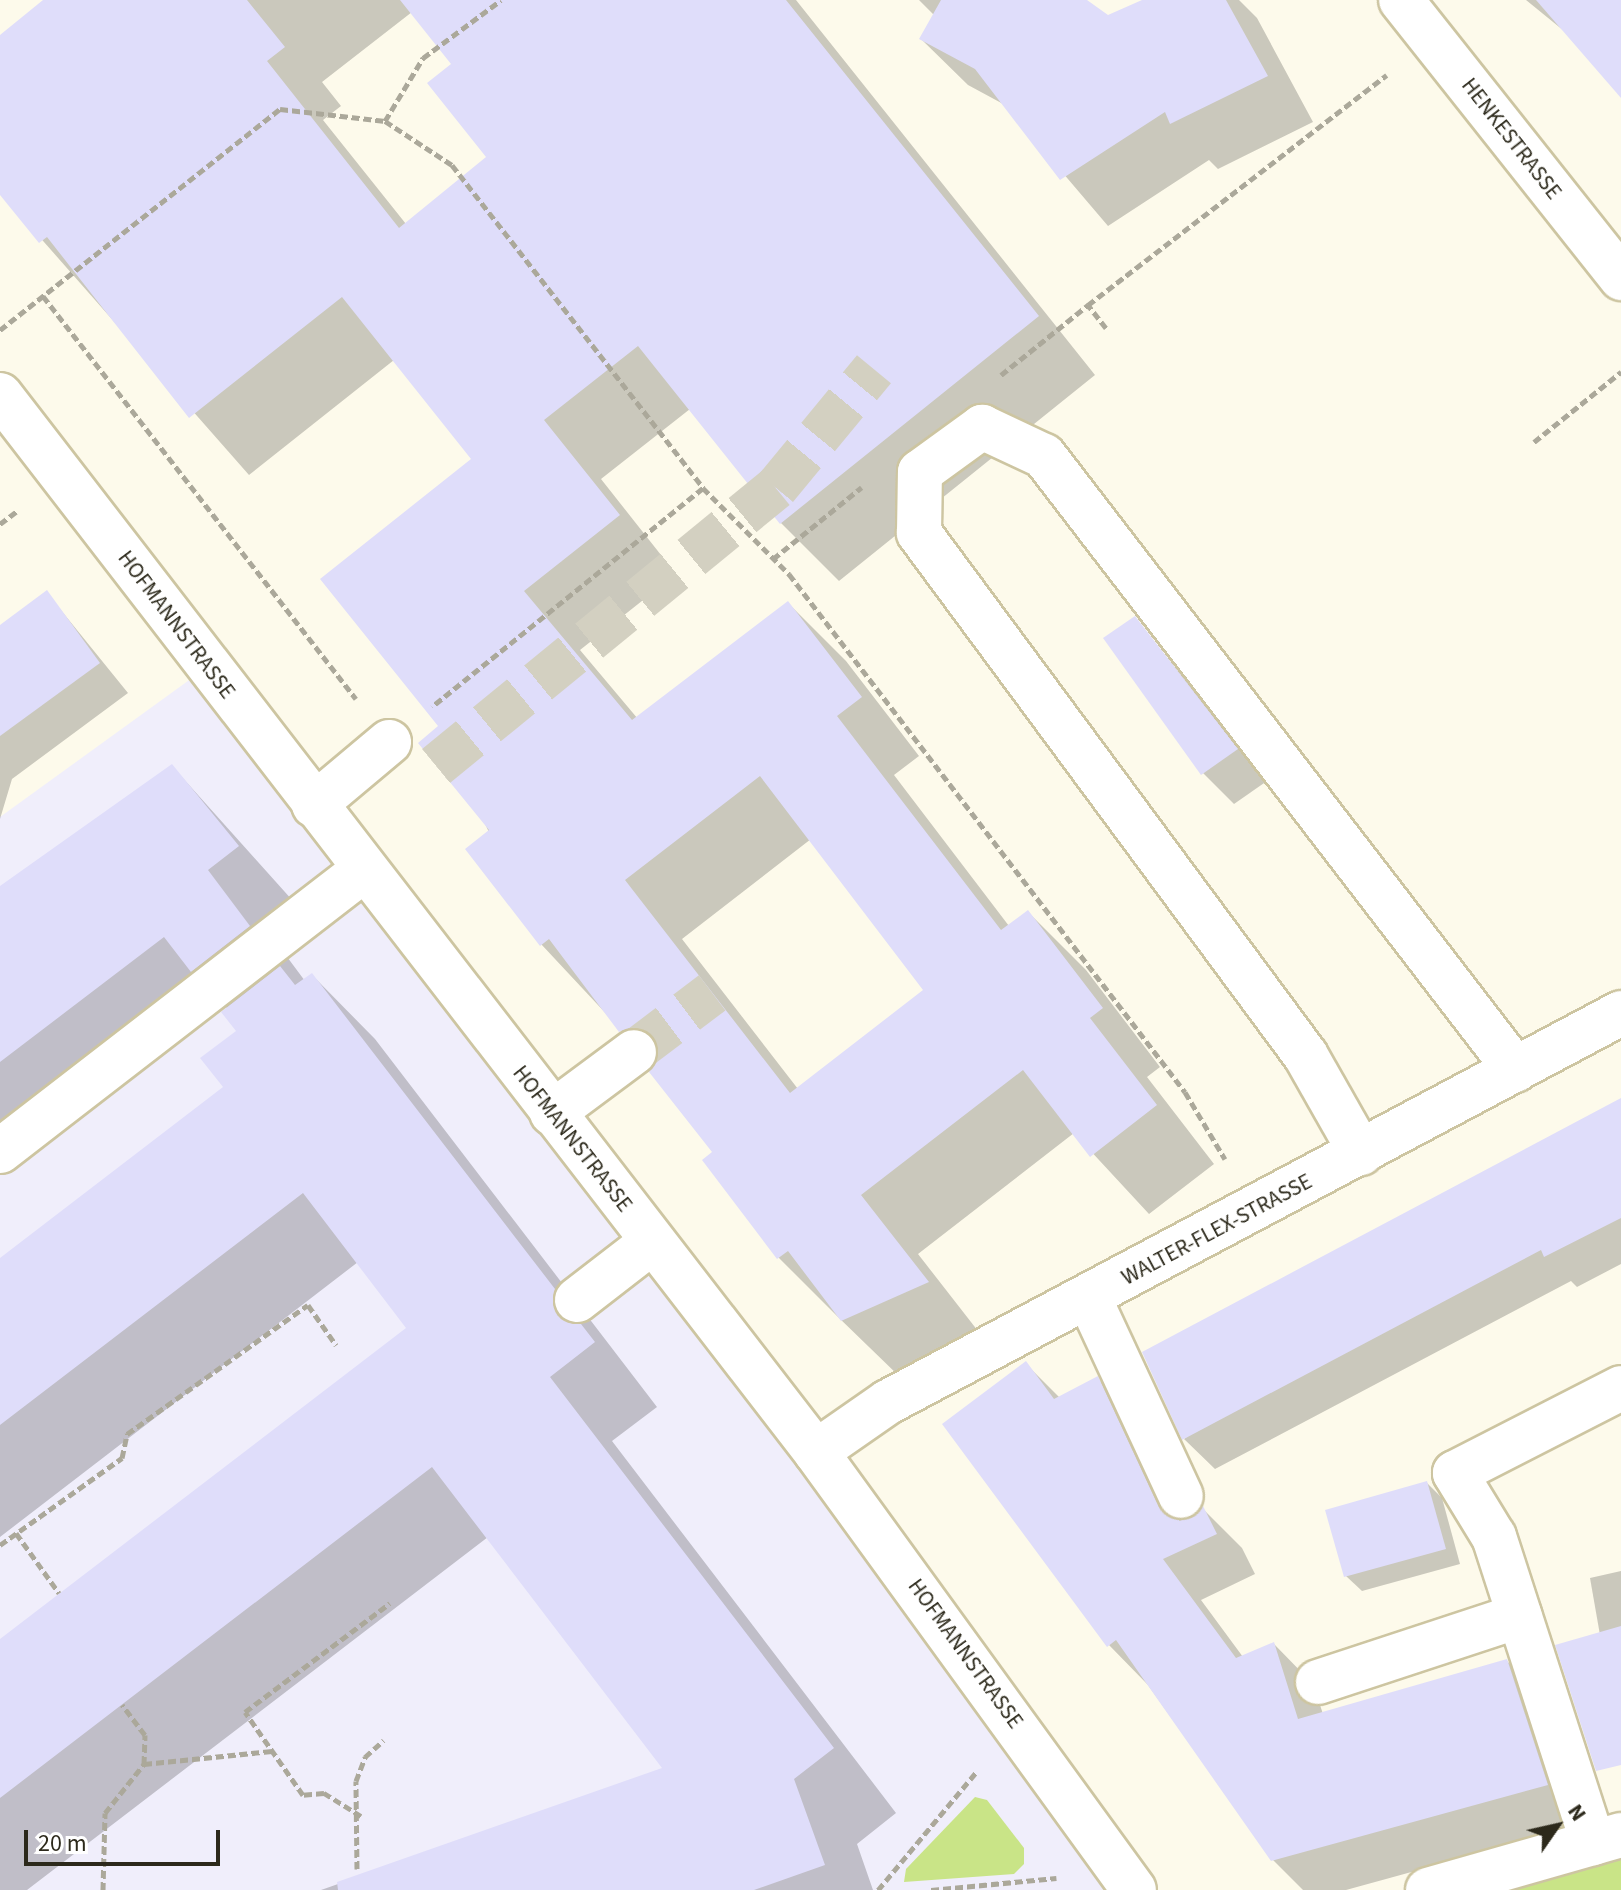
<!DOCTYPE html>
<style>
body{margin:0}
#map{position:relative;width:1621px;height:1890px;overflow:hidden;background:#fdfaeb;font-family:"Source Sans 3",sans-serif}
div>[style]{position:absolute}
.commercial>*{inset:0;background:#f0eefb}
.green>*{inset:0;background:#c9e487}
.shadow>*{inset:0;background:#0003}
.building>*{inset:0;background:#dfddfa}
.minor-tunnel>*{height:44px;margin-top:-22px;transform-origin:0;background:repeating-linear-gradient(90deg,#d3d0c1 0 44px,transparent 0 66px)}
.path>*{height:5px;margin-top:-2.5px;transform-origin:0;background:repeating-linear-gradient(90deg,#aba89a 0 8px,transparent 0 12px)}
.roads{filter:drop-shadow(2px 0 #cdc5a1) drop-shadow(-2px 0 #cdc5a1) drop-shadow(0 2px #cdc5a1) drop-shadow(0 -2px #cdc5a1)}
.minor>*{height:44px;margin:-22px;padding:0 22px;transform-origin:22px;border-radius:22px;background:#fff}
.major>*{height:44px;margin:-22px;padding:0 22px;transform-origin:22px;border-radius:22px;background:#fff}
span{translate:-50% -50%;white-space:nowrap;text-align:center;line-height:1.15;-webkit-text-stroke:6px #fff;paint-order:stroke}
.street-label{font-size:22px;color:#2c291b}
.north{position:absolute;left:1517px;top:1786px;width:80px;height:80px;-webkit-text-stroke:6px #fff;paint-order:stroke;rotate:56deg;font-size:22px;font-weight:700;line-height:32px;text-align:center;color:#2c291b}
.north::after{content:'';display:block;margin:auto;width:28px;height:36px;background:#2c291b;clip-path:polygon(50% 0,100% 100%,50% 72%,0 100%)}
.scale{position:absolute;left:24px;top:1830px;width:196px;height:36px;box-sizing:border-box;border:4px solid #2c291b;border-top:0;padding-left:10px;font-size:24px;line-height:28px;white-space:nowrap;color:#2c291b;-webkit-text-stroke:6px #fff;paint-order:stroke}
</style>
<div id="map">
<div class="commercial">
<div style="clip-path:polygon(210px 665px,1153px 1890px,0 1890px,0 817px)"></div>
</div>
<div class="green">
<div style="clip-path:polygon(975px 1797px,987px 1800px,1024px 1848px,1024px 1864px,1014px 1874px,904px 1882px,906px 1869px)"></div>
<div style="clip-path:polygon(1621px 1854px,1621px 1890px,1496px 1890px)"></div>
</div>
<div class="shadow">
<div style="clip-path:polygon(evenodd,47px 0,796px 0,1095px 375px,839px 581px,781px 523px,690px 409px,601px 479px,676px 574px,580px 650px,638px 719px,788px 603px,846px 661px,919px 756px,894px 775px,1009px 926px,1028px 912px,1086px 970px,1160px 1067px,1147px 1077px,1214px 1164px,1149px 1214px,1074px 1133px,918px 1254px,985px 1340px,901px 1378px,837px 1316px,779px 1258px,704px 1161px,715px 1153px,654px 1065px,541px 944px,440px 727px,474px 459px,394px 360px,249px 475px,0 192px,0 37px,47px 0,412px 12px,454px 64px,489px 158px,406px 224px,323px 120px,341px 106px,322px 82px,412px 12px,47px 0,811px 839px,926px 990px,798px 1089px,682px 939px,811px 839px)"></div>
<div style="clip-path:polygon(919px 0,1083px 0,1108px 17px,1147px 0,1239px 0,1257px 18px,1313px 122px,1218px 169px,1209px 160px,1108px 226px,1005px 105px,968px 85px,921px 39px,934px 15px)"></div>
<div style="clip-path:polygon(1526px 0,1621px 0,1621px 95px,1569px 35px)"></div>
<div style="clip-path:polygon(47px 593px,128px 693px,12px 779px,0 819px,0 627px)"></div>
<div style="clip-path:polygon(1135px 618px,1267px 781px,1234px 804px,1203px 773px)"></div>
<div style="clip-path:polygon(172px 766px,302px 911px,270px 934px,305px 981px,312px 975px,375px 1039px,657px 1407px,612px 1441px,896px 1813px,857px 1844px,873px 1890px,321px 1890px,665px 1769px,488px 1537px,27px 1890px,0 1890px,0 1641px,409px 1328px,358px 1262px,0 1537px,0 1261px,226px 1088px,239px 1031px,224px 1003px,0 1175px,0 888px)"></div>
<div style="clip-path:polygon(1621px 1103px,1621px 1264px,1577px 1287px,1571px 1281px,1215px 1469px,1184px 1439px)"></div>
<div style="clip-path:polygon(1026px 1364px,1060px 1398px,1097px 1378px,1137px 1418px,1184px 1520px,1203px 1509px,1242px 1548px,1255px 1574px,1201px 1600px,1243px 1657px,1274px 1644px,1313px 1684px,1323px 1714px,1507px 1661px,1546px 1701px,1586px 1824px,1346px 1890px,1303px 1890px,1272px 1859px,1148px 1685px,1109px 1645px)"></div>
<div style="clip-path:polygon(1427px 1483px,1442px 1498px,1460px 1564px,1362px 1591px,1346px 1576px)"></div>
<div style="clip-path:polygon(1621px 1571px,1621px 1755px,1590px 1578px)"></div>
</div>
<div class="building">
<div style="clip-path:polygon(evenodd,43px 0,247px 0,285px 47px,267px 61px,399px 228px,486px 157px,427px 83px,451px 64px,400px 0,786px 0,1039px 316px,780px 524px,638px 346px,544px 420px,620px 515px,524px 591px,632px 720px,788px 601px,862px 697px,837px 716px,1001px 930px,1028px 910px,1103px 1008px,1090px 1018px,1157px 1105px,1090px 1157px,1023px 1070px,861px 1195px,929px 1282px,841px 1321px,788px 1251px,777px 1259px,702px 1160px,712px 1152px,649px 1072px,659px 1050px,654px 1037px,632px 1027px,619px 1032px,549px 939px,540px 946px,465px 849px,489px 830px,418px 743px,438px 726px,320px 579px,471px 459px,342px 297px,189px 418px,47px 237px,39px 243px,0 195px,0 35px,43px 0,760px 776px,923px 990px,790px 1093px,625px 880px,760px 776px)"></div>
<div style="clip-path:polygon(941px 0,1087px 0,1108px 15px,1142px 0,1226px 0,1268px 76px,1170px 124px,1165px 112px,1060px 180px,975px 69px,919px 39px)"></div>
<div style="clip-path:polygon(1536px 0,1621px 0,1621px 98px)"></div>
<div style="clip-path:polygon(47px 590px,100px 663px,0 736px,0 625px)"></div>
<div style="clip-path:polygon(1135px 616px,1238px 749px,1201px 775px,1103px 638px)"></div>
<div style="clip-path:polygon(172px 764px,239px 846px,208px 870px,250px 926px,191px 972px,164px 937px,0 1062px,0 886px)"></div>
<div style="clip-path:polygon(280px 966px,295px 985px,312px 973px,555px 1289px,557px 1315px,581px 1324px,595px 1342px,550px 1377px,834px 1748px,794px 1779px,825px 1865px,754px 1890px,338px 1890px,337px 1882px,662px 1768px,432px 1467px,0 1798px,0 1639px,406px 1328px,303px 1193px,0 1425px,0 1258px,223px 1087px,200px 1058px,236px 1031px,221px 1012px)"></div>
<div style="clip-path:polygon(1621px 1098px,1621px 1218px,1544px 1257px,1541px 1250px,1182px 1440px,1142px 1352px)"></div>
<div style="clip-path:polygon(1026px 1361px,1054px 1399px,1098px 1376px,1159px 1507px,1180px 1521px,1203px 1506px,1217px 1534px,1163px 1559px,1236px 1658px,1274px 1642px,1298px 1719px,1507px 1659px,1548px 1785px,1271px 1861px,1116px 1640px,1107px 1647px,942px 1424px)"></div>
<div style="clip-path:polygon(1427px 1481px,1446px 1549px,1344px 1577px,1325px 1510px)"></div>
<div style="clip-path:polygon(1621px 1626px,1621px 1765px,1596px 1771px,1555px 1645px)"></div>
</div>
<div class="minor-tunnel">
<div style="left:436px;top:766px;width:439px;rotate:-39.3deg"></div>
<div style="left:776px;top:488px;width:154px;rotate:-50.5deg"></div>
<div style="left:634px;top:1052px;width:98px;rotate:-37.1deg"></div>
</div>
<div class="path">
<div style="left:385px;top:121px;width:74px;rotate:-58.9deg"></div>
<div style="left:423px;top:58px;width:97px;rotate:-36.6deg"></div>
<div style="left:43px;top:296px;width:510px;rotate:52.16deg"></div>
<div style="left:1106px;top:328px;width:29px;rotate:-128deg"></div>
<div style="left:1088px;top:305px;width:377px;rotate:-37.6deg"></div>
<div style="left:0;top:330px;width:357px;rotate:-38.3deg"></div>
<div style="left:280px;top:109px;width:106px;rotate:6.5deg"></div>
<div style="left:385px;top:121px;width:80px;rotate:33.3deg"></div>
<div style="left:452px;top:165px;width:409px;rotate:52.1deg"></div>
<div style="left:703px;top:488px;width:348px;rotate:141.1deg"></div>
<div style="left:1001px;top:375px;width:112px;rotate:-38.8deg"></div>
<div style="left:1534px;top:442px;width:112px;rotate:-38.8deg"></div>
<div style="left:703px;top:488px;width:122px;rotate:45deg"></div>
<div style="left:789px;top:574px;width:652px;rotate:52.6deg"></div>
<div style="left:1185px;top:1092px;width:78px;rotate:59.2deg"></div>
<div style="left:0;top:524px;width:21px;rotate:-37deg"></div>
<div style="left:773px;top:559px;width:114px;rotate:-39deg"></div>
<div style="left:16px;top:1533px;width:74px;rotate:54.4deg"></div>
<div style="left:0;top:1545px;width:150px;rotate:-35.5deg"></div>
<div style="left:122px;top:1458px;width:25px;rotate:-78deg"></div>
<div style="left:127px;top:1434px;width:222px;rotate:-35.5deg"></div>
<div style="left:308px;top:1305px;width:49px;rotate:55deg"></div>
<div style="left:144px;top:1764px;width:129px;rotate:-5.8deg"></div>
<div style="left:361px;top:1816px;width:44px;rotate:-148.1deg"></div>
<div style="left:324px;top:1793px;width:21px;rotate:175deg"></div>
<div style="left:303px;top:1795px;width:101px;rotate:-124.9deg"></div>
<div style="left:245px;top:1712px;width:181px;rotate:-36.9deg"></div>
<div style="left:357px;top:1869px;width:88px;rotate:-90.7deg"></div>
<div style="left:356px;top:1781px;width:26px;rotate:-69deg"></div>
<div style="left:365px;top:1757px;width:25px;rotate:-42deg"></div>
<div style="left:103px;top:1890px;width:77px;rotate:-88.5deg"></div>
<div style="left:105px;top:1813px;width:63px;rotate:-51.5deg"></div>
<div style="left:144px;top:1764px;width:29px;rotate:-88deg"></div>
<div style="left:145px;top:1735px;width:38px;rotate:-127deg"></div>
<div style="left:878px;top:1890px;width:155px;rotate:-50.2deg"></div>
<div style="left:931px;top:1890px;width:126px;rotate:-5.5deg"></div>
</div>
<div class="roads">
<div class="minor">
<div style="left:1401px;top:0;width:355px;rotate:51.6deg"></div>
<div style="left:0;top:395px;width:1335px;rotate:52.33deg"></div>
<div style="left:816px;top:1452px;width:541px;rotate:54.02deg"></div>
<div style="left:314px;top:805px;width:98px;rotate:-40deg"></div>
<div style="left:552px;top:1113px;width:102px;rotate:-36.6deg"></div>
<div style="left:0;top:1151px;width:459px;rotate:-37.7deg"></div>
<div style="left:1361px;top:1153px;width:112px;rotate:-119.6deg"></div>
<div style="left:1306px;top:1056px;width:651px;rotate:-126.5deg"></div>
<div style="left:919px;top:533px;width:61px;rotate:-89.1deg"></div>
<div style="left:920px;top:472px;width:77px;rotate:-36deg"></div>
<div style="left:982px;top:427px;width:68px;rotate:25.1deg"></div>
<div style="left:1044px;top:456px;width:774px;rotate:52.45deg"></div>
<div style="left:1089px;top:1298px;width:218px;rotate:65.1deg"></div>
<div style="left:577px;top:1300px;width:95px;rotate:-37.7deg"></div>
<div style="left:816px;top:1452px;width:88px;rotate:-34.8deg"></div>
<div style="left:888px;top:1402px;width:830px;rotate:-27.95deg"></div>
<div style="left:1318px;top:1682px;width:212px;rotate:-18.2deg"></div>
<div style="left:1593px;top:1843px;width:322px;rotate:-107.9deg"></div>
<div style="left:1494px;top:1537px;width:75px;rotate:-121.4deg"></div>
<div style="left:1455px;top:1473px;width:186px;rotate:-27.1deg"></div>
</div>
<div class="major">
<div style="left:1428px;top:1890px;width:201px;rotate:-15.9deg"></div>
</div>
</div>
<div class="street-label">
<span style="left:1511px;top:139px;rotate:52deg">HENKESTRASSE</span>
<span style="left:176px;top:625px;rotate:53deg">HOFMANNSTRASSE</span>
<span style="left:572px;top:1139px;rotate:52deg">HOFMANNSTRASSE</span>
<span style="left:1217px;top:1230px;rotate:-28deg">WALTER-FLEX-STRASSE</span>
<span style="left:965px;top:1654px;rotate:54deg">HOFMANNSTRASSE</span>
</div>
<div class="north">N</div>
<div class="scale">20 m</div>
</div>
